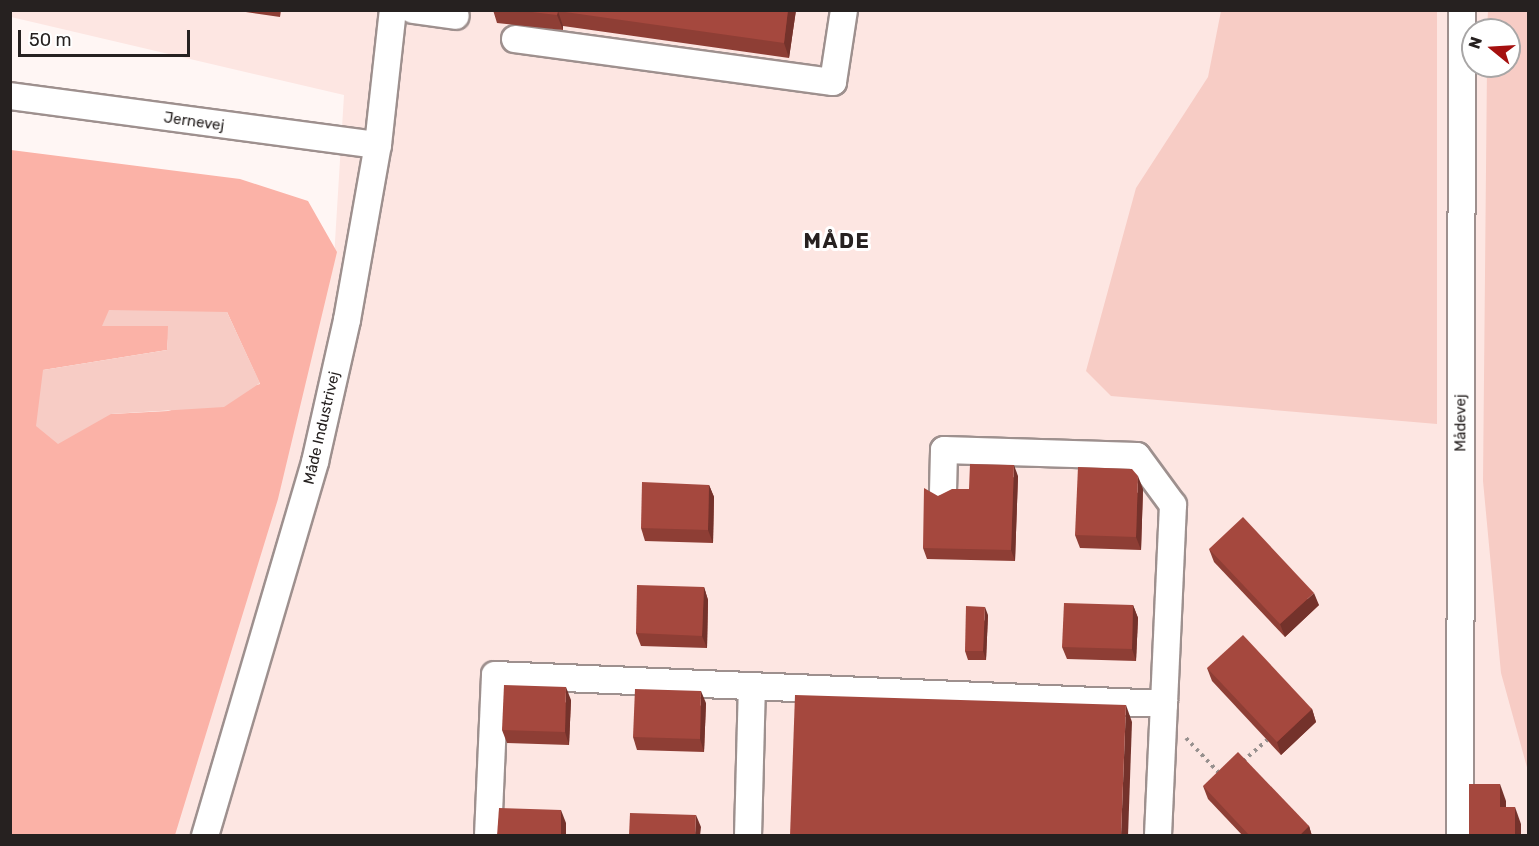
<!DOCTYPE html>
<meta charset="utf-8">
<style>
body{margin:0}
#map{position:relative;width:1539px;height:846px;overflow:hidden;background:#fff6f4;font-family:Rubik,sans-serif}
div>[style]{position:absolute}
.built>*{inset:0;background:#fde6e2}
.green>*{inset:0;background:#fbb2a7}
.water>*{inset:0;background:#f7ccc5}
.path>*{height:4px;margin-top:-2px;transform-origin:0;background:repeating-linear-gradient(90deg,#97908e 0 3px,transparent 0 7.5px)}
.roads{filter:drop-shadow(2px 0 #9e908e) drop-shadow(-2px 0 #9e908e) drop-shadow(0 2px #9e908e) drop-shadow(0 -2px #9e908e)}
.minor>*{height:26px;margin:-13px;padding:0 13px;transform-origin:13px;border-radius:13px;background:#fff}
.wall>*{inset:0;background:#8e3e35}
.shaded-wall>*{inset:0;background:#74322b}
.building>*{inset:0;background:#a5483e}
span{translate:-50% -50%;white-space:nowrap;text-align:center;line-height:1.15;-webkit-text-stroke:6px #fff;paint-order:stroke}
.street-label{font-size:15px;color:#262120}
.district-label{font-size:21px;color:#262120;font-weight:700;letter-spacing:1.5px}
.frame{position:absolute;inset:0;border:12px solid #262120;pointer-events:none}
.north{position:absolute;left:1461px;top:18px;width:60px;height:60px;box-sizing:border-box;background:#fff;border:2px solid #a8a6a6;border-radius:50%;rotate:288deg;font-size:16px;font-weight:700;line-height:24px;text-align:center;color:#262120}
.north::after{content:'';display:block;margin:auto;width:21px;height:27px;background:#a5100f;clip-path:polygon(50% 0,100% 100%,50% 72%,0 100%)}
.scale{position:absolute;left:18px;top:30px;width:172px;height:27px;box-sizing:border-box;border:3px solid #262120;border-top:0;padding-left:8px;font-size:18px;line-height:21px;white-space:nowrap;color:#262120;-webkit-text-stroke:4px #fff;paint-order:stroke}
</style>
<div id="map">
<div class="built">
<div style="clip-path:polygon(evenodd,11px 10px,1528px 11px,1528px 835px,173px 835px,334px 258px,344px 95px,11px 17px,11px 10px,1473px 30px,1509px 30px,1509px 66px,1473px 66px,1473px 30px)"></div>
</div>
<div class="green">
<div style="clip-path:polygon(evenodd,11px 150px,240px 179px,308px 201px,337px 252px,278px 499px,175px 835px,11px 836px,11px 150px,227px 312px,260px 384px,168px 411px,111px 414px,43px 370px,167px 350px,169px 326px,103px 326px,227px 312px)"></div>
</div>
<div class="water">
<div style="clip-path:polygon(1221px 11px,1437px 11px,1437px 424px,1111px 396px,1086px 371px,1136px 188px,1208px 77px)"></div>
<div style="clip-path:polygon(1488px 11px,1528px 11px,1528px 771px,1501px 673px,1483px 481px,1487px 66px,1509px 66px,1509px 30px,1487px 30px)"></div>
<div style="clip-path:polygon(109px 310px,227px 312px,260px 383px,224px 407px,111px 414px,58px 444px,36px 426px,43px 370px,167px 350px,168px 326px,102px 326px)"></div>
</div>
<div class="path">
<div style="left:1186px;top:738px;width:50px;rotate:46.6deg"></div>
<div style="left:1243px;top:761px;width:32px;rotate:-41deg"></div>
</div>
<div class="roads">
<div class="minor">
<div style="left:413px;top:10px;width:43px;rotate:7.9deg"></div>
<div style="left:515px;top:39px;width:321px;rotate:7.7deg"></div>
<div style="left:833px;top:82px;width:73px;rotate:-81.3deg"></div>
<div style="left:10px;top:96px;width:371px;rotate:7.6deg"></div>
<div style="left:943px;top:492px;width:42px;rotate:-88.6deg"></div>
<div style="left:944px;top:450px;width:193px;rotate:1.8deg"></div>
<div style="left:1137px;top:456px;width:61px;rotate:53.7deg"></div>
<div style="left:1173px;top:505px;width:331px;rotate:92.6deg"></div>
<div style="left:205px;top:836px;width:390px;rotate:-73.6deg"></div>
<div style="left:315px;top:462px;width:146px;rotate:-77.3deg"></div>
<div style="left:347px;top:320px;width:178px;rotate:-80deg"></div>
<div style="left:378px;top:145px;width:136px;rotate:-83.7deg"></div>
<div style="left:488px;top:836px;width:161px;rotate:-87.5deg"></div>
<div style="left:495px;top:675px;width:670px;rotate:2.48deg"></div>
<div style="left:748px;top:836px;width:150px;rotate:-88.5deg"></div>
<div style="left:1460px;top:836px;width:826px;rotate:-89.86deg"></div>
</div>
</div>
<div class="wall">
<div style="clip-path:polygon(232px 10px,281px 10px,280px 17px)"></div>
<div style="clip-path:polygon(493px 10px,796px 10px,789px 58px,563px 26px,563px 30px,497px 23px)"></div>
<div style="clip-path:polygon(1018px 476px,1015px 561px,927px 559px,923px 548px,938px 496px,969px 489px)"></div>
<div style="clip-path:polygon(709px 485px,714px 497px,713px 543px,645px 541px,641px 528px)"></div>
<div style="clip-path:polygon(1143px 489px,1141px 550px,1080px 548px,1075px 535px)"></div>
<div style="clip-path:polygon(1209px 549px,1319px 605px,1285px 637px,1214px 562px)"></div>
<div style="clip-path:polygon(704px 587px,708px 600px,707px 648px,641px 646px,636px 633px)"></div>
<div style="clip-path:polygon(1133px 605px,1138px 618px,1136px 661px,1067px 659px,1062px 647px)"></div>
<div style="clip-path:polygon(988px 615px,986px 660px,968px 660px,965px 651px)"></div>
<div style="clip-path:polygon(1207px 668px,1312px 709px,1316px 722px,1281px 755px,1212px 681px)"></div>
<div style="clip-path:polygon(571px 700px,569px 745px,507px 743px,502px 730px)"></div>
<div style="clip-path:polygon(706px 703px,704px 752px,637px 750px,633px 737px)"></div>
<div style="clip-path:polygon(1203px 786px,1309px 826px,1312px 836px,1243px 836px,1208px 799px)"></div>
</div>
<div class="shaded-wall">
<div style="clip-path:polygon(788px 10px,796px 10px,789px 58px,784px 43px)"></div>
<div style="clip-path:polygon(558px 11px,563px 26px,563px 30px,557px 15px)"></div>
<div style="clip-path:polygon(1014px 465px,1018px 476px,1015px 561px,1011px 550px)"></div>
<div style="clip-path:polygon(1138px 476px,1143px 489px,1141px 550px,1136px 537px)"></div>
<div style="clip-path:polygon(709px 485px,714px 497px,713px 543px,708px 530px)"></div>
<div style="clip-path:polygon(704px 587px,708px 600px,707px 648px,702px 636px)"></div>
<div style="clip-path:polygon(1314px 593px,1319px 605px,1285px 637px,1280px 624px)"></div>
<div style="clip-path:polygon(1133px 605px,1138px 618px,1136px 661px,1132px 649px)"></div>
<div style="clip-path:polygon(985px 607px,988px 615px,986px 660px,983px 651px)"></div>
<div style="clip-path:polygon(566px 687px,571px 700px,569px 745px,565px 732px)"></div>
<div style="clip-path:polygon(701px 691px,706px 703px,704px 752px,700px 739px)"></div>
<div style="clip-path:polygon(1126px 705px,1132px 722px,1128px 836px,1121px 836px)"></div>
<div style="clip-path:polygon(1312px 709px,1316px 722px,1281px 755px,1277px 742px)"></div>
<div style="clip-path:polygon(1500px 784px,1506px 801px,1506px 824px,1500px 807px)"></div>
<div style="clip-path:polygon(1515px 807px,1521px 824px,1521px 836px,1515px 834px)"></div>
<div style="clip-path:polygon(561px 810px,566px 823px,566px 836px,561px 836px)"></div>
<div style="clip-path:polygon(696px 815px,701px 827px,700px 836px,695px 836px)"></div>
<div style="clip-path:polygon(1309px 826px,1312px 836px,1299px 836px)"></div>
</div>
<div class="building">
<div style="clip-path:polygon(515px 10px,788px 10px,784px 43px,558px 11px,557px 15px)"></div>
<div style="clip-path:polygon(970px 464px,1014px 465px,1011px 550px,923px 548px,924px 488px,938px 496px,952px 489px,969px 489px)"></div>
<div style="clip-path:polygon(1078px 467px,1132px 469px,1138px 476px,1136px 537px,1075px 535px)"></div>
<div style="clip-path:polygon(642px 482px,709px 485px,708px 530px,641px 528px)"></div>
<div style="clip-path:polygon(1243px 517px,1314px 593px,1280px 624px,1209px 549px)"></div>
<div style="clip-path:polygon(637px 585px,704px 587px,702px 636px,636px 633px)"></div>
<div style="clip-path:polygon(1064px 603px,1133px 605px,1132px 649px,1062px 647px)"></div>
<div style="clip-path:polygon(966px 606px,985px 607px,983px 651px,965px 651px)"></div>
<div style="clip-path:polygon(1243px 635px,1312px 709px,1277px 742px,1207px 668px)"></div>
<div style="clip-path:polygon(504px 685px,566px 687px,565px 732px,502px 730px)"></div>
<div style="clip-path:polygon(635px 689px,701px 691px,700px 739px,633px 737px)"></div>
<div style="clip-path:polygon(795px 695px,1126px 705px,1121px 836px,790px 836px)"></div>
<div style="clip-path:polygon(1238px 752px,1309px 826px,1299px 836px,1250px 836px,1203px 786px)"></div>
<div style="clip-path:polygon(1469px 784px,1500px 784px,1500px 807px,1515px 807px,1515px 834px,1528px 834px,1528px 836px,1469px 836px)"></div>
<div style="clip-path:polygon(499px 808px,561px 810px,561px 836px,497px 836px)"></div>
<div style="clip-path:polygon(630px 813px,696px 815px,695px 836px,629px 836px)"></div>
</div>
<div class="street-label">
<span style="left:194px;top:122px;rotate:8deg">Jernevej</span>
<span style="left:1461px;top:423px;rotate:-90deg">Mådevej</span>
<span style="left:322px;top:428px;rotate:-77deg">Måde Industrivej</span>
</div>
<div class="district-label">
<span style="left:837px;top:241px">MÅDE</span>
</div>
<div class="frame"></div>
<div class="north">N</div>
<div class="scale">50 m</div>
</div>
